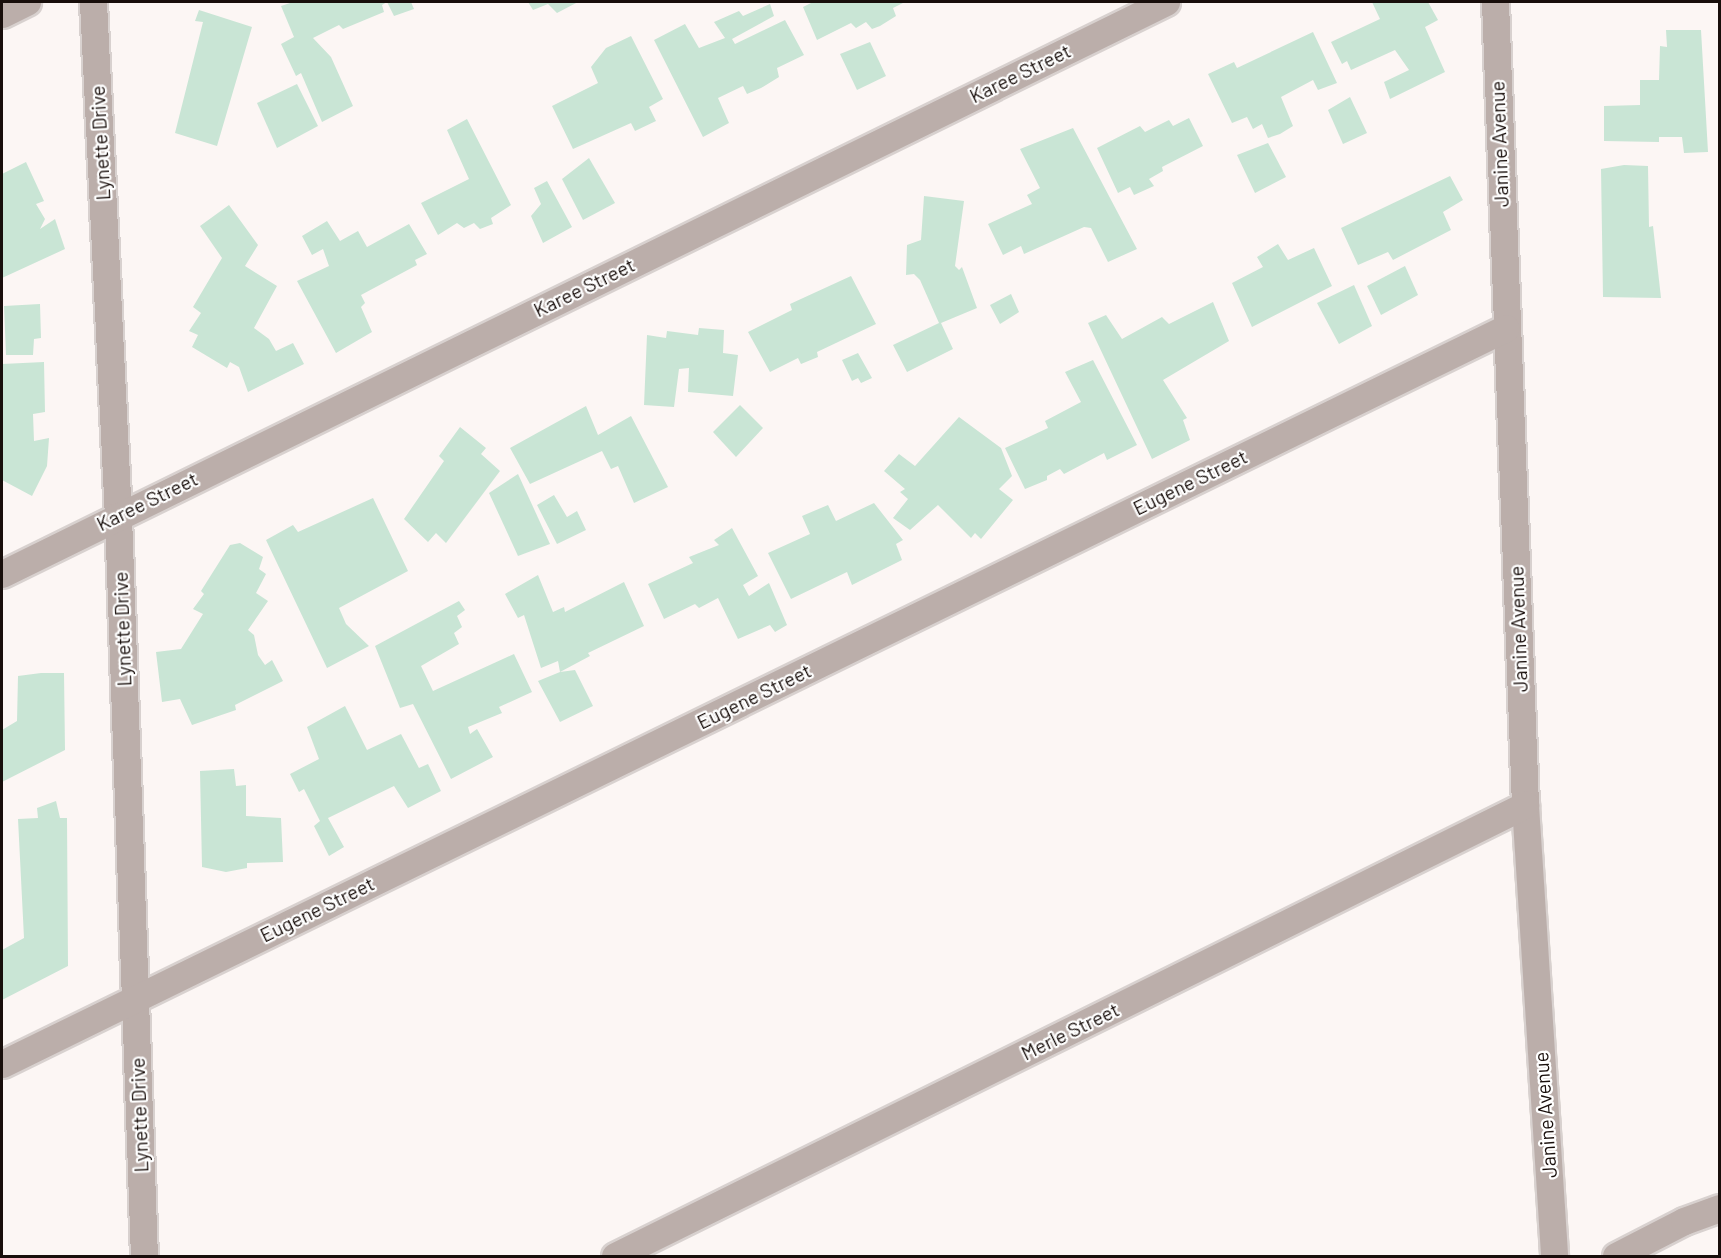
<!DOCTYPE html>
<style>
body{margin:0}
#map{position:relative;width:1721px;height:1258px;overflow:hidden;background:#fcf6f4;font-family:Barlow,sans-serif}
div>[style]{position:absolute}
.building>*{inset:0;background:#c9e5d5}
.roads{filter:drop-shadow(2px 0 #d8d1cf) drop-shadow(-2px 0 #d8d1cf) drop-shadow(0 2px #d8d1cf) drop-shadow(0 -2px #d8d1cf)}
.street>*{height:27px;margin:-13.5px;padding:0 13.5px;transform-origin:13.5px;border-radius:13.5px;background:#bbaeaa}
span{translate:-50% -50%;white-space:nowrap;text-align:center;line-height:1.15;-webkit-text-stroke:4.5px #fff;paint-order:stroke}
.street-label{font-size:20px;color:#180e0b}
.frame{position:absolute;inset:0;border:3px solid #180e0b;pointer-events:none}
</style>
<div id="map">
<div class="building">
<div style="clip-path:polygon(293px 2px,387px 2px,382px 5px,384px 12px,343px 29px,339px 25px,313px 38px,331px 57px,353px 106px,322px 122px,301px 73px,296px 76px,281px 44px,294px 37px,281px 6px)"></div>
<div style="clip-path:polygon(387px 2px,411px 2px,414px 9px,394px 16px)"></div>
<div style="clip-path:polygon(528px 2px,578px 2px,557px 13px,548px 4px,533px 10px)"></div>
<div style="clip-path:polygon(813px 2px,905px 2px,893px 8px,896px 16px,880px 26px,872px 29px,866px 22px,856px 28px,851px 23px,817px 40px,803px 7px)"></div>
<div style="clip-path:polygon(1372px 2px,1428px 2px,1438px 20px,1425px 27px,1445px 72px,1390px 99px,1384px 82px,1409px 70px,1395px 50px,1351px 70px,1347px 61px,1342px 64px,1331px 42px,1380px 19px)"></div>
<div style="clip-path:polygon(770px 4px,774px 16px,732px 39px,735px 44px,785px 20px,804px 55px,777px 68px,779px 77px,761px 88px,747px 94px,743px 86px,718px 98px,729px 123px,703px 137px,654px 40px,685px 24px,699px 48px,725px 38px,714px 22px,739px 11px,743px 16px)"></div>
<div style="clip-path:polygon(199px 10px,252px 27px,217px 146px,175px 133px,203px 22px,195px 21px)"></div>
<div style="clip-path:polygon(1666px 30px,1701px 30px,1708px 152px,1684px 153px,1682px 137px,1659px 137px,1659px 142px,1604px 141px,1604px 106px,1640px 105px,1640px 80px,1659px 80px,1660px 46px,1667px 47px)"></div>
<div style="clip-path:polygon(1313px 32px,1337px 83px,1318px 90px,1313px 80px,1281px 97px,1293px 126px,1280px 134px,1268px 138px,1262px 124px,1253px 129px,1247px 117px,1232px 123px,1208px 74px,1234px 62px,1237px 68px)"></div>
<div style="clip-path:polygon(631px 36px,663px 99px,649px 107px,656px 121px,635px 131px,631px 123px,573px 149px,552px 106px,598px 83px,591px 67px,606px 48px)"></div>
<div style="clip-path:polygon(870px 42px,886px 76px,857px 90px,840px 54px)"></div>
<div style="clip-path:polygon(297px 84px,318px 126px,277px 148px,257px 103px)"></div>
<div style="clip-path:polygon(1350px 97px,1367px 133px,1343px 144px,1328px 110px)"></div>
<div style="clip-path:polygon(1189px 118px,1203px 146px,1162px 167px,1163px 171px,1149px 179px,1154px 186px,1134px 195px,1130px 187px,1118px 193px,1097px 148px,1140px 126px,1145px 132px,1169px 120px,1173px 126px)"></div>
<div style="clip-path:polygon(467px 119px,511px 205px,491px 218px,493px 224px,480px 229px,474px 223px,464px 228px,457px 223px,438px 235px,421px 203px,469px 179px,447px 130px)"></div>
<div style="clip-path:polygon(1073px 128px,1137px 249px,1108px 262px,1091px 228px,1084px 227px,1024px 254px,1021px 246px,1003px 255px,988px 224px,1032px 204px,1027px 195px,1040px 188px,1020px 149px)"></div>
<div style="clip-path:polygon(1268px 143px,1286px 177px,1255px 193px,1237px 155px)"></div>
<div style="clip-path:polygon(589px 158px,615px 203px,583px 220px,562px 179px)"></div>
<div style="clip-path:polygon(26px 162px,44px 201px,36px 204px,45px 219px,40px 229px,55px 219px,65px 249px,2px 278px,2px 174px)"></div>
<div style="clip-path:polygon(1624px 165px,1648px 166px,1649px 227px,1653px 226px,1661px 298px,1603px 297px,1601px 169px)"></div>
<div style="clip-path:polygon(1450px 176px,1463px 200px,1443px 212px,1451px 230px,1393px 260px,1388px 252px,1358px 265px,1341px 228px)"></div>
<div style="clip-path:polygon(547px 181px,572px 227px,543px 243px,531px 216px,541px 204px,534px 188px)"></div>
<div style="clip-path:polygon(924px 196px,964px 201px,955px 266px,959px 270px,962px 267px,977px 308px,941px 323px,953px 349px,907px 372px,893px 345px,939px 323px,920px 280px,914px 274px,906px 275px,907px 245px,921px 240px)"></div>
<div style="clip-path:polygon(229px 205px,258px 245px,245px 266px,277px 286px,254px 328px,269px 339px,276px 351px,293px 343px,304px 364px,248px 392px,239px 367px,230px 362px,227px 368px,192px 347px,198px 335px,189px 331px,201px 313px,193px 307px,222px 258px,200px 226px)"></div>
<div style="clip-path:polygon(327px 221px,340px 241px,358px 231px,367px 247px,409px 224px,427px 254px,415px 260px,417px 265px,361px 295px,365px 303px,361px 307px,372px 332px,336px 353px,297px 281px,329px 266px,323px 249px,312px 255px,302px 236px)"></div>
<div style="clip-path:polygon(1278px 244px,1288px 260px,1314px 248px,1332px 286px,1252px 327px,1232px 283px,1263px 267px,1257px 257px)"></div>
<div style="clip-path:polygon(1405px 266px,1418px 295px,1381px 315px,1367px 286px)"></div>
<div style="clip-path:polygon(851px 276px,876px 324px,817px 352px,818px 357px,801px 364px,798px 358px,770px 372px,748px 332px,792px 310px,790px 304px)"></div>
<div style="clip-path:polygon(1354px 285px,1372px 326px,1339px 344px,1317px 303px)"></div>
<div style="clip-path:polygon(1011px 294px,1019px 312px,1000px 324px,990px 305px)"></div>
<div style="clip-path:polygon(1213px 302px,1229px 341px,1163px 380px,1187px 418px,1183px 420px,1190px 440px,1152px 459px,1088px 323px,1106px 315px,1122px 339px,1162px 317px,1169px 324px)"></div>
<div style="clip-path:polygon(40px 304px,41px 338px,34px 339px,33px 355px,6px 355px,4px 306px)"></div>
<div style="clip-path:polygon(699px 328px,724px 330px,723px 353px,738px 355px,733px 396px,688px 392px,689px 368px,679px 369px,674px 407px,644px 405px,647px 335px,666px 338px,667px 331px,698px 335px)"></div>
<div style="clip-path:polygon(858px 353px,872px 378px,861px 383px,858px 378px,852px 381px,842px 360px)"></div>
<div style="clip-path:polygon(1093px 360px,1137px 445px,1107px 460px,1104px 453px,1064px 474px,1060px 469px,1047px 476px,1047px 480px,1025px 489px,1005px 448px,1048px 428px,1045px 421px,1081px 402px,1065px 372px)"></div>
<div style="clip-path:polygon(44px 362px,45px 412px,33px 414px,34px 441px,49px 438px,47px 466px,32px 496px,2px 480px,2px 364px)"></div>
<div style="clip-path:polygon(740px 405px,763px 428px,736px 457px,713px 432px)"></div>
<div style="clip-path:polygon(586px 406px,598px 435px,631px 416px,668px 487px,634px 503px,618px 466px,611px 469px,602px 451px,530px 484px,510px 448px)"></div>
<div style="clip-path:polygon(959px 417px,1001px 448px,1012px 476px,999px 489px,1013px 500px,981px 539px,975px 533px,971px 538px,938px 505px,910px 530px,893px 518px,908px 499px,900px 492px,905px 489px,884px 471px,899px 454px,915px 466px)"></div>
<div style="clip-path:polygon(460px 427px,486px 448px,481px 454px,500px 471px,446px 543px,436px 533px,428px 542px,404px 519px,444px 461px,439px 456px)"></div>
<div style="clip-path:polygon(518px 474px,550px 544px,518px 556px,489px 493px)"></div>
<div style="clip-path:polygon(554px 495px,567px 517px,577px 511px,586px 530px,557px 544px,537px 505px)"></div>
<div style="clip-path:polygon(373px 498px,408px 571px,339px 608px,346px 624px,369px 646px,327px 668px,266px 540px,293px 525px,298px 532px)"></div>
<div style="clip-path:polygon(874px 503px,903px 540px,896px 544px,902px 560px,852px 585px,847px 572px,791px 599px,768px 553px,810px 534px,802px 516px,828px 505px,836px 521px)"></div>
<div style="clip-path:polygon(732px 528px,758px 576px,743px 585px,749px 596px,769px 583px,787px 625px,775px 632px,770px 625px,738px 639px,718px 598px,699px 608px,695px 604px,664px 619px,648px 584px,693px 563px,689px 557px,719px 545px,714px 540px)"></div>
<div style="clip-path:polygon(240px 543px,263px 557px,259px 569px,266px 574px,256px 593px,268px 601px,248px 630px,254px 635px,258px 655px,265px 665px,272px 660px,283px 681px,235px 705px,236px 710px,192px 725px,180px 699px,162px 702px,156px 652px,181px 649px,203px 614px,193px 609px,204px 594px,201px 591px,230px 545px)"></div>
<div style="clip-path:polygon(538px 575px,553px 612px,564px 607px,565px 612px,624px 582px,644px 626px,588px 653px,590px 656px,560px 672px,575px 670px,593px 706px,560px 722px,538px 681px,560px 672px,558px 661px,541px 668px,524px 615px,518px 618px,505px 594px)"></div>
<div style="clip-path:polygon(459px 601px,465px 610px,457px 616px,462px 627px,454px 633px,459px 644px,421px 666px,433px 691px,514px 654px,532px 692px,499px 707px,502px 713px,468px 727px,470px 734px,477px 729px,493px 757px,451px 779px,413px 704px,400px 708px,375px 646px)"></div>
<div style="clip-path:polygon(41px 673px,64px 673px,65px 750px,2px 782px,2px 730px,17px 721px,18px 676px)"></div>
<div style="clip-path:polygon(345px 706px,367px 750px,401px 734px,419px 768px,428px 764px,441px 791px,408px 808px,394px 786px,328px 818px,344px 847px,329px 856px,314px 826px,320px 821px,304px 789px,299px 792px,290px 774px,319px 759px,307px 727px)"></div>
<div style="clip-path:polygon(234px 769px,236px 786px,246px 785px,246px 816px,281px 818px,283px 862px,247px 863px,247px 868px,226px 872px,202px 867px,200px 771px)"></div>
<div style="clip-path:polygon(56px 801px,60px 818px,67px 818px,68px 966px,2px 1000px,2px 950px,24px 938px,18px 819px,38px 818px,37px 808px)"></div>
</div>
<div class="roads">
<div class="street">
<div style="left:93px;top:2px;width:515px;rotate:87.22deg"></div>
<div style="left:118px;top:516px;width:740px;rotate:87.99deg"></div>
<div style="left:1495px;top:2px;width:804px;rotate:87.86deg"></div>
<div style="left:1525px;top:805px;width:452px;rotate:86.3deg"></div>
<div style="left:2px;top:14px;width:28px;rotate:-26deg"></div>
<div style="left:2px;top:574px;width:1297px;rotate:-26.17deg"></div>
<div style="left:2px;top:1064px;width:1674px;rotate:-26.08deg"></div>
<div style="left:615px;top:1256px;width:1016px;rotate:-26.36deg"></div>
<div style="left:1616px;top:1256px;width:76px;rotate:-27.2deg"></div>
<div style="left:1684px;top:1221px;width:38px;rotate:-20deg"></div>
</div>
</div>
<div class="street-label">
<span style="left:1020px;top:73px;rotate:-26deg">Karee Street</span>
<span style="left:100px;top:143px;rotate:-93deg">Lynette Drive</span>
<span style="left:1499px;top:144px;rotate:-92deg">Janine Avenue</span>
<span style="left:584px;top:287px;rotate:-26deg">Karee Street</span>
<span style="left:1190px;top:482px;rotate:-26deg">Eugene Street</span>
<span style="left:147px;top:501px;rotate:-26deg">Karee Street</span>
<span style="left:122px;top:629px;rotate:-92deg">Lynette Drive</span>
<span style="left:1518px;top:629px;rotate:-92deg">Janine Avenue</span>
<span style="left:754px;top:696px;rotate:-26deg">Eugene Street</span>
<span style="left:317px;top:909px;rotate:-26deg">Eugene Street</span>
<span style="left:1070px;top:1031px;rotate:-26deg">Merle Street</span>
<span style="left:139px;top:1115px;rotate:-92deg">Lynette Drive</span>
<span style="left:1545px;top:1115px;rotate:-94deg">Janine Avenue</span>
</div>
<div class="frame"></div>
</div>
